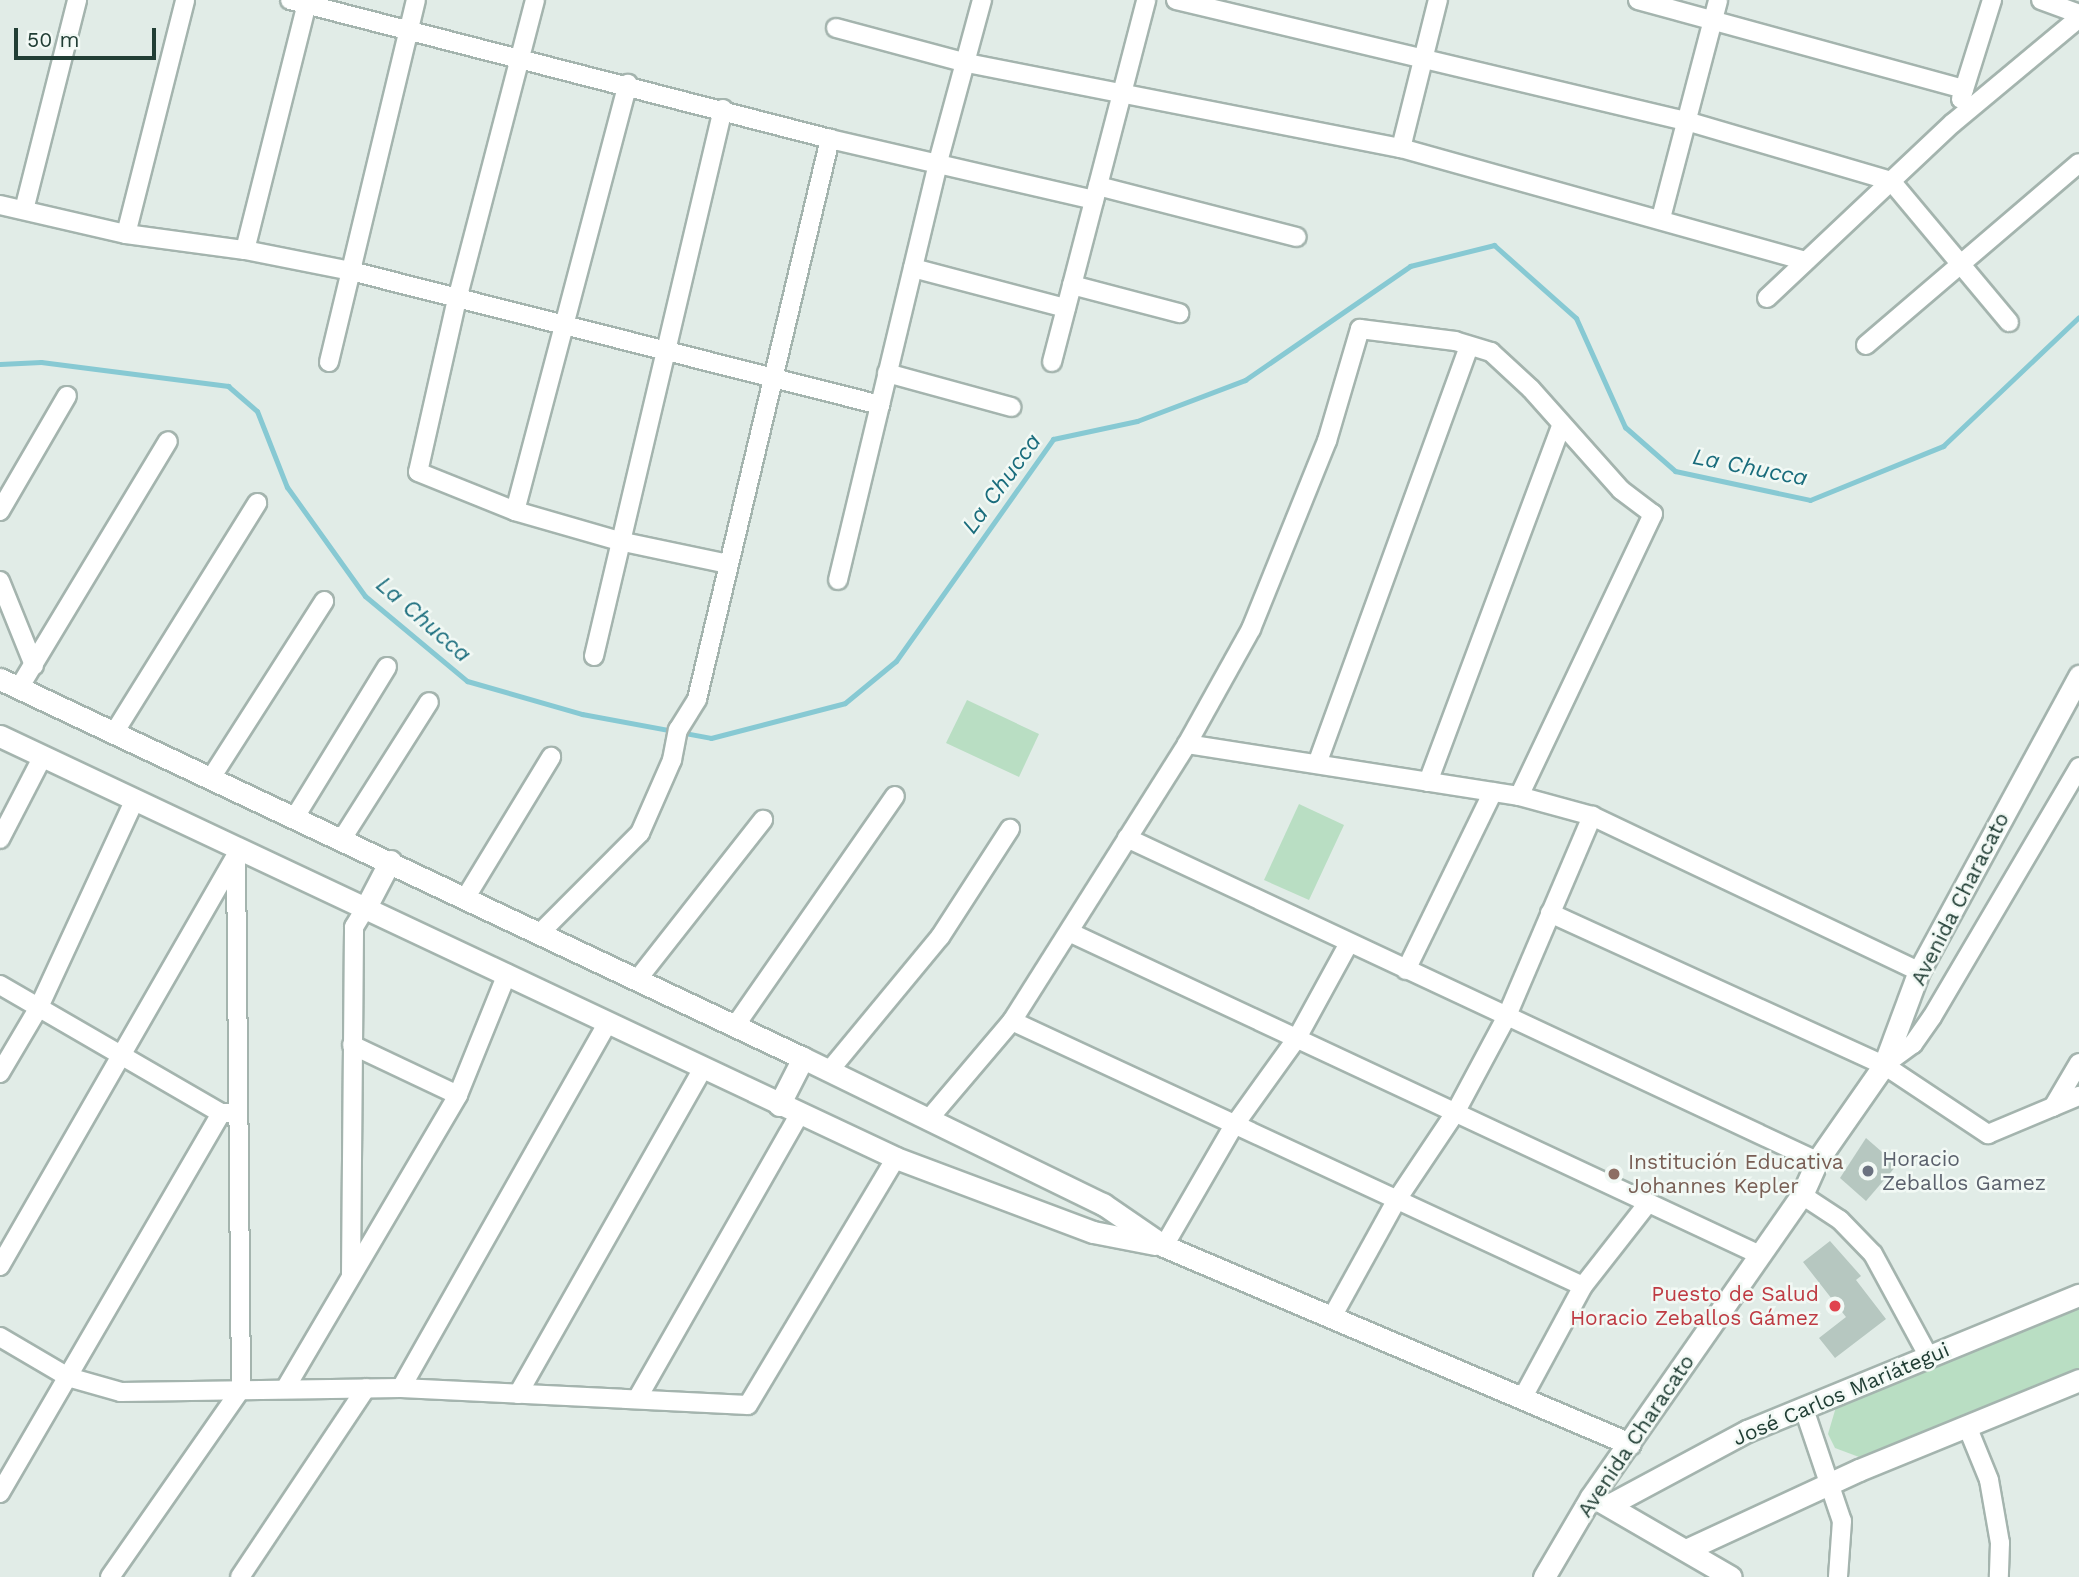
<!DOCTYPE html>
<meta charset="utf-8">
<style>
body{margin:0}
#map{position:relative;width:2079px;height:1577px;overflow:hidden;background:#e1ece7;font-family:"Work Sans",sans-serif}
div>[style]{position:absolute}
.green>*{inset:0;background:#b9dec3}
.stream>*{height:5px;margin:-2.5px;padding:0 2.5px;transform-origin:2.5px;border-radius:2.5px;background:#87c9d3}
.building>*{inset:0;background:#b6c7c0}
.roads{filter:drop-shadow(2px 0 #a4b4ae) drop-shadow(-2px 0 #a4b4ae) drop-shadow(0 2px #a4b4ae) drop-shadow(0 -2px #a4b4ae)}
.minor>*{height:18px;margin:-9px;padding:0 9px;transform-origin:9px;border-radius:9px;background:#fff}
.tertiary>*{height:21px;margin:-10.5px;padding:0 10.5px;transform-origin:10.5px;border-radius:10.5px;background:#fff}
.secondary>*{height:21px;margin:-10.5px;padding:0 10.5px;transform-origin:10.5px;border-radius:10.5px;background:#fff}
.dots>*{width:19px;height:19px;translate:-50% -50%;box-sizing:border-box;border:4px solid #f2f9f5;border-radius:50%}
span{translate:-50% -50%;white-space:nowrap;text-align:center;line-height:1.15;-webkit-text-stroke:5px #f2f9f5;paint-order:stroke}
.street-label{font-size:21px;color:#213e35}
.worship-label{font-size:21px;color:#5b616d}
.left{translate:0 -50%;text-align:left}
.education-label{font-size:21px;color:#785e54}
.health-label{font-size:21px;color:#be3a42}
.right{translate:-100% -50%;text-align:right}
.water-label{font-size:23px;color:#196c7c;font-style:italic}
.scale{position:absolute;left:14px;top:28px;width:142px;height:32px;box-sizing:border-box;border:4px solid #213e35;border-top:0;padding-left:9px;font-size:21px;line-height:24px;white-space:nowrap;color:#213e35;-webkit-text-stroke:5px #f2f9f5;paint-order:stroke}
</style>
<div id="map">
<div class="green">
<div style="clip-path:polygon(967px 700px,1039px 734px,1019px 777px,946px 743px)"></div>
<div style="clip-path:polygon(1299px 804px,1344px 825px,1309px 900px,1264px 880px)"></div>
<div style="clip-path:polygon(2079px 1304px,2079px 1370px,1859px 1457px,1835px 1448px,1828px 1434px,1836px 1407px)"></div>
</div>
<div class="stream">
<div style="left:0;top:364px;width:41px;rotate:-2.8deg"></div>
<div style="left:41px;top:362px;width:189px;rotate:7.3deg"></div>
<div style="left:228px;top:386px;width:38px;rotate:41deg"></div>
<div style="left:257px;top:411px;width:82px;rotate:68.5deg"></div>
<div style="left:287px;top:487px;width:134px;rotate:54.4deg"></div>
<div style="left:365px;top:596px;width:133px;rotate:39.8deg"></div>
<div style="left:467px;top:681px;width:120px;rotate:16deg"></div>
<div style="left:582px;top:714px;width:131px;rotate:10.5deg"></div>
<div style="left:711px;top:738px;width:138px;rotate:-14.6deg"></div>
<div style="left:845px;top:703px;width:66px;rotate:-39.5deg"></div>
<div style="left:896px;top:661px;width:272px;rotate:-54.7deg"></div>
<div style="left:1053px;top:439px;width:86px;rotate:-12.1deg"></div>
<div style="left:1137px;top:421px;width:116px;rotate:-20.8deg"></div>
<div style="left:1245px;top:380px;width:201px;rotate:-34.6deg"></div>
<div style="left:1410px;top:266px;width:87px;rotate:-14deg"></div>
<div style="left:1494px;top:245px;width:110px;rotate:41.7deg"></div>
<div style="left:1576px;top:318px;width:120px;rotate:65.8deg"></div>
<div style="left:1625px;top:427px;width:67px;rotate:41.3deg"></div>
<div style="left:1675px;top:471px;width:138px;rotate:12.1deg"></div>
<div style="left:1810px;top:500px;width:144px;rotate:-22.1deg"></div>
<div style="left:1943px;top:446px;width:187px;rotate:-43.5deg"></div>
</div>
<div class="building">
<div style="clip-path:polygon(1866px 1138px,1897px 1165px,1866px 1201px,1840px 1178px)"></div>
<div style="clip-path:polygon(1830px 1241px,1861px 1276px,1856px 1280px,1886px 1319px,1835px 1358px,1819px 1338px,1846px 1317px,1803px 1262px)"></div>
</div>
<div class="roads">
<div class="minor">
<div style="left:290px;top:0;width:558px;rotate:14.43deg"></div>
<div style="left:830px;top:139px;width:271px;rotate:13deg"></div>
<div style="left:535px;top:0;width:309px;rotate:104.6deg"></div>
<div style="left:457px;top:299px;width:177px;rotate:102.7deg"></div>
<div style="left:418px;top:472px;width:105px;rotate:21.9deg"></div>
<div style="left:515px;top:511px;width:108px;rotate:16.1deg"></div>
<div style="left:619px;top:541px;width:111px;rotate:11.9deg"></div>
<div style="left:1176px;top:0;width:524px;rotate:13.35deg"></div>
<div style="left:1686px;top:121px;width:214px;rotate:16.3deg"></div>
<div style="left:1891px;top:181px;width:184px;rotate:50.1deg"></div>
<div style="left:1638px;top:0;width:338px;rotate:15.3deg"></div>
<div style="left:2041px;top:0;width:40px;rotate:20.2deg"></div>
<div style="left:836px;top:28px;width:136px;rotate:15deg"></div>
<div style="left:967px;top:63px;width:442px;rotate:11.1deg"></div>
<div style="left:1401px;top:148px;width:420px;rotate:15.6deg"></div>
<div style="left:1961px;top:99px;width:104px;rotate:-72.6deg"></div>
<div style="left:1401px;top:148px;width:153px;rotate:-76deg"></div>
<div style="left:1098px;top:186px;width:205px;rotate:14.4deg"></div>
<div style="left:0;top:205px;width:129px;rotate:13deg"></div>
<div style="left:126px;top:234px;width:120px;rotate:7.7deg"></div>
<div style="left:245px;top:250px;width:108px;rotate:11.2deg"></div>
<div style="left:351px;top:271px;width:546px;rotate:14.21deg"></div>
<div style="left:24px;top:210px;width:217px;rotate:-75.8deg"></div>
<div style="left:1661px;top:218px;width:225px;rotate:-75.3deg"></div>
<div style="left:126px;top:234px;width:241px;rotate:-75.8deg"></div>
<div style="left:245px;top:250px;width:258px;rotate:-75.9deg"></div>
<div style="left:913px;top:268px;width:158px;rotate:14.7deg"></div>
<div style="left:1072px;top:285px;width:111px;rotate:14.7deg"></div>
<div style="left:1767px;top:298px;width:255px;rotate:-43.3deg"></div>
<div style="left:1953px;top:123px;width:164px;rotate:-39.8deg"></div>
<div style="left:1866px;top:345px;width:280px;rotate:-40.5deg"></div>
<div style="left:329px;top:362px;width:372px;rotate:-76.5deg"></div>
<div style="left:1052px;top:362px;width:374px;rotate:-75.4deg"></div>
<div style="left:887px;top:373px;width:129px;rotate:15.3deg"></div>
<div style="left:0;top:511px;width:133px;rotate:-59.8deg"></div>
<div style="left:515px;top:511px;width:442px;rotate:-75.2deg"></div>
<div style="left:838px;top:580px;width:430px;rotate:-76.5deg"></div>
<div style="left:938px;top:162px;width:168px;rotate:-74.8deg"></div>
<div style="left:0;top:581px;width:91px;rotate:68deg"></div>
<div style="left:594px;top:656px;width:562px;rotate:-76.73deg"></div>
<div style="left:19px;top:688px;width:288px;rotate:-58.9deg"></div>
<div style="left:114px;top:733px;width:271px;rotate:-58.1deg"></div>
<div style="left:1187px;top:744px;width:336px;rotate:8.9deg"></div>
<div style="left:1519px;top:796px;width:76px;rotate:15.3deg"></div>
<div style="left:1592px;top:816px;width:362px;rotate:25.4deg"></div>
<div style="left:1317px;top:764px;width:445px;rotate:-70deg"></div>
<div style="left:211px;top:778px;width:210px;rotate:-57.4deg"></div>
<div style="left:1428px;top:782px;width:380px;rotate:-69.5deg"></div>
<div style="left:295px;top:817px;width:176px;rotate:-58.5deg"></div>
<div style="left:1127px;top:838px;width:762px;rotate:25.09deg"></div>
<div style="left:0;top:839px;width:93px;rotate:-62.6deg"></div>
<div style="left:342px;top:839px;width:162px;rotate:-57.6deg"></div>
<div style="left:466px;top:897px;width:164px;rotate:-58.7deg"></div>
<div style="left:1550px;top:913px;width:367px;rotate:24.5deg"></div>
<div style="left:1884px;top:1065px;width:125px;rotate:33.6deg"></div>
<div style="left:1988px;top:1134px;width:99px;rotate:-22.7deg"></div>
<div style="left:1069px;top:932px;width:763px;rotate:25.05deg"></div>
<div style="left:539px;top:934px;width:143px;rotate:-45deg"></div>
<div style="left:640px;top:833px;width:80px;rotate:-66.3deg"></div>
<div style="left:672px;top:760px;width:31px;rotate:-79deg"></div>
<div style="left:678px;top:730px;width:36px;rotate:-58deg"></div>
<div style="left:697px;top:699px;width:576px;rotate:-76.64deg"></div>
<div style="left:1406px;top:970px;width:198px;rotate:-64deg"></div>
<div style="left:637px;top:980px;width:204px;rotate:-51.8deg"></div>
<div style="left:0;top:985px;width:255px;rotate:30.1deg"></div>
<div style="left:221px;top:1113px;width:10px"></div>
<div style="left:1012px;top:1021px;width:629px;rotate:24.9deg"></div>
<div style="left:735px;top:1026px;width:280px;rotate:-55.2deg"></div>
<div style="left:352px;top:1045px;width:117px;rotate:25.3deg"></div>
<div style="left:1884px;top:1065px;width:36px;rotate:-36deg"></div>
<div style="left:1913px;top:1044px;width:33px;rotate:-55deg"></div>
<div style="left:1932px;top:1017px;width:290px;rotate:-59.5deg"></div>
<div style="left:829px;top:1071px;width:174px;rotate:-50.4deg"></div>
<div style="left:940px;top:937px;width:129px;rotate:-57.1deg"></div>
<div style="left:0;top:1073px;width:77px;rotate:-59.4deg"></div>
<div style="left:39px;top:1007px;width:229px;rotate:-65.2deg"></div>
<div style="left:2053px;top:1107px;width:51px;rotate:-59.4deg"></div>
<div style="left:928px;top:1120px;width:130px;rotate:-49.7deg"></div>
<div style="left:1012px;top:1021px;width:328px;rotate:-57.7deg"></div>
<div style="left:1187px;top:744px;width:132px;rotate:-60.9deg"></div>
<div style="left:1251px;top:629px;width:203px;rotate:-68deg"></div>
<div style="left:1327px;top:441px;width:117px;rotate:-73.6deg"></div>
<div style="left:1360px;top:329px;width:96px;rotate:7.2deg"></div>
<div style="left:1455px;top:341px;width:38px;rotate:17deg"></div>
<div style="left:1491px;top:352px;width:54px;rotate:42.8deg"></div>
<div style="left:1531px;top:389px;width:135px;rotate:48.3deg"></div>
<div style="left:1621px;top:490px;width:40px;rotate:37deg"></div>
<div style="left:1653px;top:514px;width:312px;rotate:115.4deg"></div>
<div style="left:1802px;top:1195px;width:45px;rotate:33.3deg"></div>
<div style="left:1840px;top:1220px;width:47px;rotate:45.9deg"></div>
<div style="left:1873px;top:1254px;width:117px;rotate:61.5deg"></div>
<div style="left:1164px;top:1246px;width:138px;rotate:-59.9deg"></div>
<div style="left:1233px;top:1127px;width:110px;rotate:-54.3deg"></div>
<div style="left:1297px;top:1038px;width:108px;rotate:-61.3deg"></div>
<div style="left:0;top:1266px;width:471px;rotate:-60.1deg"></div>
<div style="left:351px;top:1275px;width:348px;rotate:-89.5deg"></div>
<div style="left:354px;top:927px;width:23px;rotate:-59deg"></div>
<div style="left:1332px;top:1317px;width:132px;rotate:-61.1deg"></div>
<div style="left:1396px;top:1201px;width:106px;rotate:-56.2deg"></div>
<div style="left:1455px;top:1113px;width:108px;rotate:-61.8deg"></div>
<div style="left:1506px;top:1018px;width:220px;rotate:-66.9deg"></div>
<div style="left:0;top:1337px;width:79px;rotate:30.5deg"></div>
<div style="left:68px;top:1377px;width:55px;rotate:15.8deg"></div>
<div style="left:121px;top:1392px;width:280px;rotate:-0.8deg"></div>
<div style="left:401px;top:1388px;width:347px;rotate:2.8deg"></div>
<div style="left:748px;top:1405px;width:288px;rotate:-59.1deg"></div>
<div style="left:401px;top:1388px;width:420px;rotate:-60.5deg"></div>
<div style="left:285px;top:1389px;width:341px;rotate:-59.5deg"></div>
<div style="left:458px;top:1095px;width:131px;rotate:-68deg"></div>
<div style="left:518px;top:1394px;width:374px;rotate:-60.4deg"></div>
<div style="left:1523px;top:1397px;width:126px;rotate:-61.6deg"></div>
<div style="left:1583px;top:1286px;width:105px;rotate:-51.9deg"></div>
<div style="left:637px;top:1399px;width:327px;rotate:-60.3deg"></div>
<div style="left:1804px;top:1409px;width:118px;rotate:71.3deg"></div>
<div style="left:1842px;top:1521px;width:56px;rotate:94.1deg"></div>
<div style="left:1967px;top:1426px;width:58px;rotate:67.8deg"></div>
<div style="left:1989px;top:1480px;width:64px;rotate:80.1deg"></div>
<div style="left:2000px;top:1543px;width:34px;rotate:92deg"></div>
<div style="left:0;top:1493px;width:440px;rotate:-59.8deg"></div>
<div style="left:110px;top:1577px;width:229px;rotate:-55.1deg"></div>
<div style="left:241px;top:1389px;width:533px;rotate:-90.54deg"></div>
<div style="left:240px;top:1577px;width:227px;rotate:-56.3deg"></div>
</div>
<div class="tertiary">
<div style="left:0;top:679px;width:888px;rotate:25.27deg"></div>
<div style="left:803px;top:1058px;width:334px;rotate:26deg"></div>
<div style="left:1103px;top:1204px;width:74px;rotate:34.5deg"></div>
<div style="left:1164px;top:1246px;width:506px;rotate:23.02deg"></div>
<div style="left:0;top:736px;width:990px;rotate:25.22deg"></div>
<div style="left:896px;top:1158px;width:210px;rotate:20.6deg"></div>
<div style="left:1093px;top:1232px;width:63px;rotate:11deg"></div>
<div style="left:366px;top:907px;width:52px;rotate:-62.4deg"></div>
<div style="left:779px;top:1105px;width:53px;rotate:-62.9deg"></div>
<div style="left:1600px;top:1501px;width:151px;rotate:30.1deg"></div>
<div style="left:1609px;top:1505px;width:157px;rotate:-28.2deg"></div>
<div style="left:1747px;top:1431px;width:359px;rotate:-22.3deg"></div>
<div style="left:1688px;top:1549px;width:188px;rotate:-24.8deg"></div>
<div style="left:1859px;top:1470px;width:238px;rotate:-22.2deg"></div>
</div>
<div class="secondary">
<div style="left:1544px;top:1577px;width:93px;rotate:-59.6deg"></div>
<div style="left:1591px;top:1497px;width:368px;rotate:-55.1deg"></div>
<div style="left:1802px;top:1195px;width:37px;rotate:-66deg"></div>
<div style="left:1817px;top:1161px;width:117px;rotate:-55.1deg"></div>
<div style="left:1884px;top:1065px;width:100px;rotate:-69.6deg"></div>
<div style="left:1919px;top:971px;width:336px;rotate:-61.5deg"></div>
</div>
</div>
<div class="dots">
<div style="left:1868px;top:1171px;background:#6b7280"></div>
<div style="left:1614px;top:1174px;background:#8d6e63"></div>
<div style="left:1835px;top:1306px;background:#e0444e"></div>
</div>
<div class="street-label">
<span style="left:1960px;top:899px;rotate:-63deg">Avenida Characato</span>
<span style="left:1841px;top:1394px;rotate:-23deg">José Carlos Mariátegui</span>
<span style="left:1636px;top:1436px;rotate:-56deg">Avenida Characato</span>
</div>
<div class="worship-label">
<span class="left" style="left:1882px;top:1171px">Horacio<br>Zeballos Gamez</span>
</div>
<div class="education-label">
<span class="left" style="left:1628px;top:1174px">Institución Educativa<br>Johannes Kepler</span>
</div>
<div class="health-label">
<span class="right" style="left:1819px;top:1306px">Puesto de Salud<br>Horacio Zeballos Gámez</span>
</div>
<div class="water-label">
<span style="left:1750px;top:468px;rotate:11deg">La Chucca</span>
<span style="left:1002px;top:484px;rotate:-54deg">La Chucca</span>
<span style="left:423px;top:620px;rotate:41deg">La Chucca</span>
</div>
<div class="scale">50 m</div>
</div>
